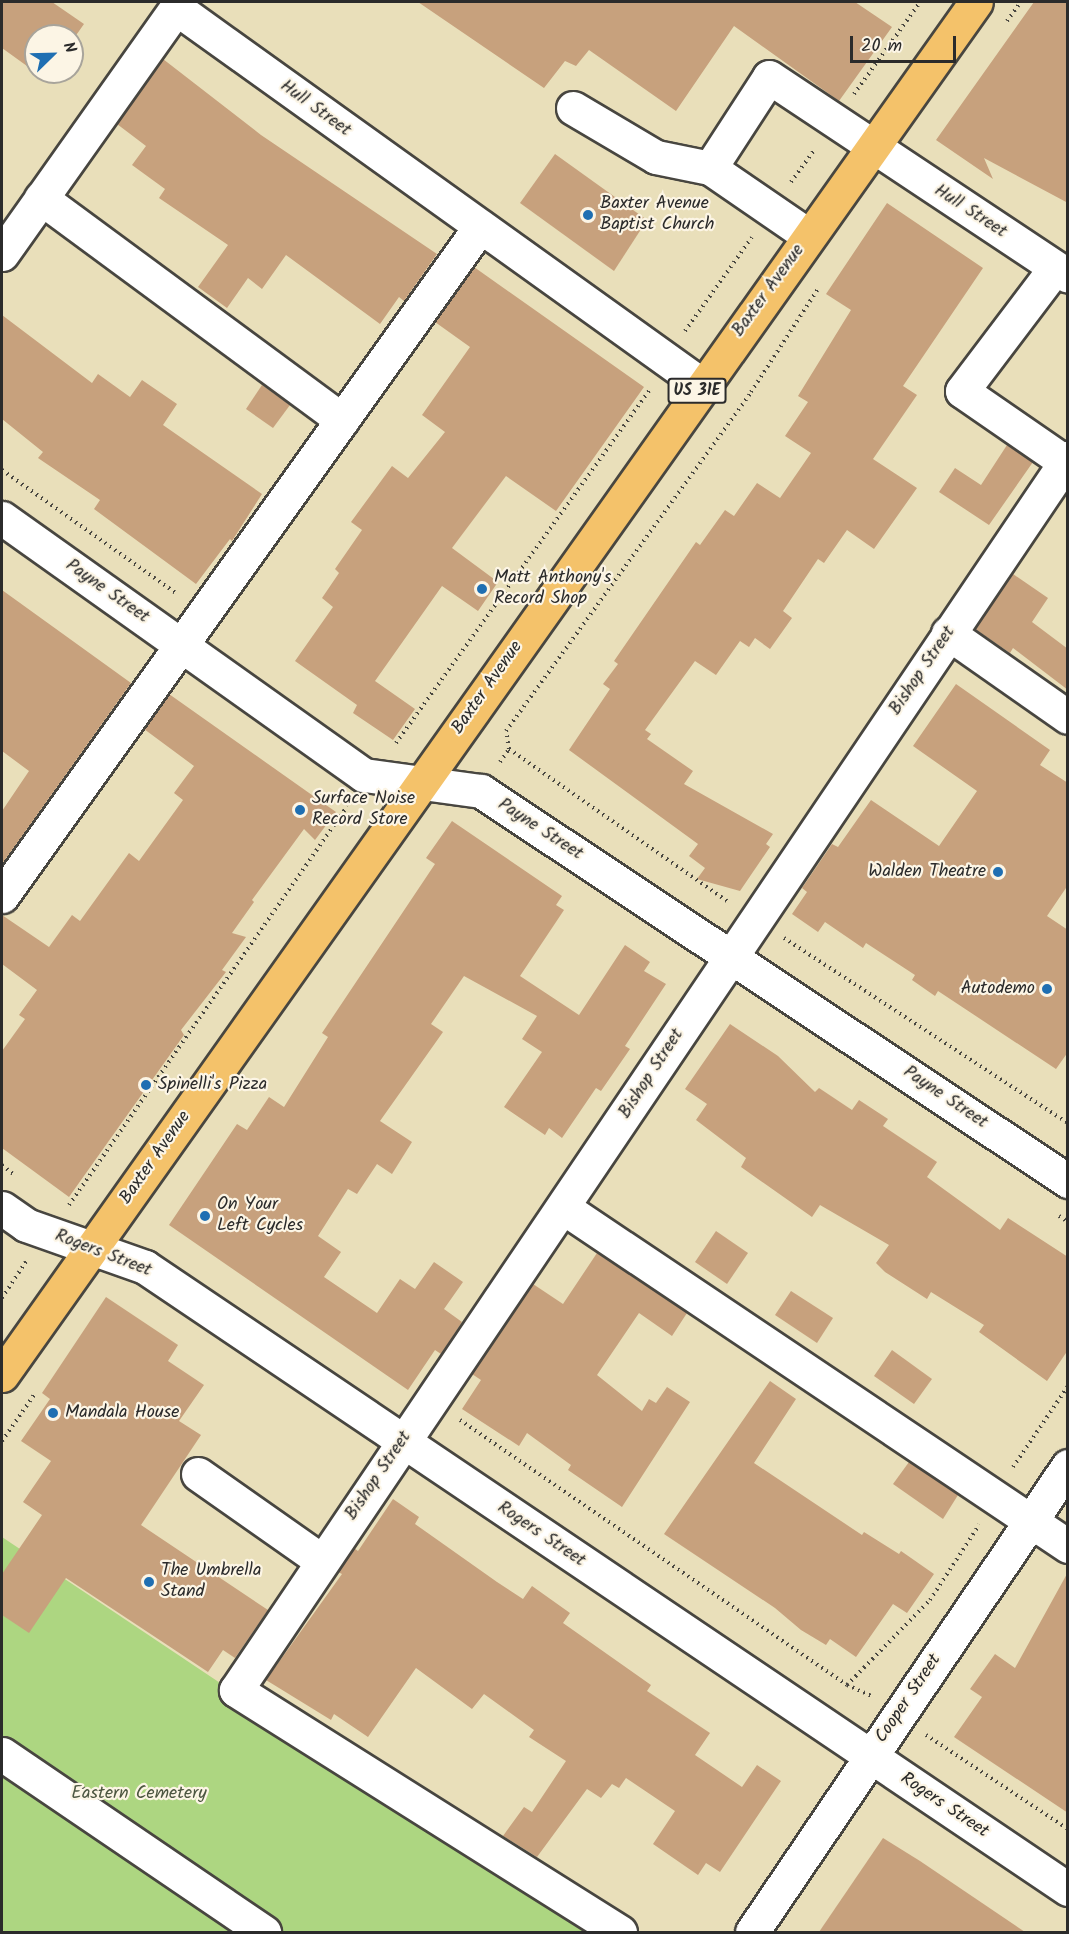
<!DOCTYPE html>
<style>
body{margin:0}
#map{position:relative;width:1069px;height:1934px;overflow:hidden;background:#e9dfba;font-family:Kalam,sans-serif}
div>[style]{position:absolute}
.green>*{inset:0;background:#add681}
.building>*{inset:0;background:#c7a17d}
.path>*{height:4px;margin-top:-2px;transform-origin:0;background:repeating-linear-gradient(90deg,#484640 0 1.5px,transparent 0 6px)}
.roads{filter:drop-shadow(2px 0 #484640) drop-shadow(-2px 0 #484640) drop-shadow(0 2px #484640) drop-shadow(0 -2px #484640)}
.minor>*{height:33px;margin:-16.5px;padding:0 16.5px;transform-origin:16.5px;border-radius:16.5px;background:#fff}
.major>*{height:33px;margin:-16.5px;padding:0 16.5px;transform-origin:16.5px;border-radius:16.5px;background:#f4c26a}
.dots>*{width:16px;height:16px;translate:-50% -50%;box-sizing:border-box;border:3px solid #fcf5e5;border-radius:50%}
span{translate:-50% -50%;white-space:nowrap;text-align:center;line-height:1.15;-webkit-text-stroke:4.5px #fcf5e5;paint-order:stroke}
.shield-label span{padding:2px 4px;background:#fcf5e5;border:2px solid;border-radius:4px;-webkit-text-stroke-width:0}
.shield-label{font-size:16px;color:#2b2b2b;font-weight:700}
.street-label{font-size:18px;color:#2b2b2b}
.poi-label{font-size:18px;color:#2b2b2b}
.left{translate:0 -50%;text-align:left}
.right{translate:-100% -50%;text-align:right}
.park-label{font-size:18px;color:#4c5640}
.frame{position:absolute;inset:0;border:3px solid #2b2b2b;pointer-events:none}
.north{position:absolute;left:24px;top:24px;width:60px;height:60px;box-sizing:border-box;background:#fcf5e5;border:2px solid #a8a49b;border-radius:50%;rotate:67deg;font-size:16px;font-weight:700;line-height:24px;text-align:center;color:#2b2b2b}
.north::after{content:'';display:block;margin:auto;width:21px;height:27px;background:#1f6fb2;clip-path:polygon(50% 0,100% 100%,50% 72%,0 100%)}
.scale{position:absolute;left:850px;top:36px;width:106px;height:27px;box-sizing:border-box;border:3px solid #2b2b2b;border-top:0;padding-left:8px;font-size:18px;line-height:21px;white-space:nowrap;color:#2b2b2b;-webkit-text-stroke:4px #fcf5e5;paint-order:stroke}
</style>
<div id="map">
<div class="green">
<div style="clip-path:polygon(2px 1537px,592px 1932px,2px 1932px)"></div>
</div>
<div class="building">
<div style="clip-path:polygon(2px 2px,52px 2px,84px 24px,72px 41px,72px 36px,36px 36px,36px 72px,50px 72px,45px 79px,2px 48px)"></div>
<div style="clip-path:polygon(418px 2px,855px 2px,892px 27px,839px 101px,734px 26px,676px 111px,589px 50px,576px 66px,565px 61px,544px 88px)"></div>
<div style="clip-path:polygon(1034px 2px,1068px 2px,1068px 203px,984px 158px,993px 179px,936px 140px)"></div>
<div style="clip-path:polygon(163px 59px,261px 135px,437px 254px,404px 301px,399px 297px,380px 324px,286px 255px,262px 289px,248px 278px,227px 308px,198px 287px,228px 245px,159px 198px,165px 189px,132px 165px,146px 146px,117px 124px)"></div>
<div style="clip-path:polygon(555px 154px,647px 220px,614px 271px,520px 203px)"></div>
<div style="clip-path:polygon(887px 203px,983px 268px,903px 386px,917px 395px,873px 459px,917px 488px,874px 549px,847px 530px,824px 563px,818px 559px,783px 611px,792px 618px,770px 649px,755px 638px,749px 647px,740px 641px,716px 675px,695px 661px,645px 730px,651px 734px,647px 739px,693px 771px,684px 784px,773px 834px,766px 844px,770px 847px,740px 891px,697px 879px,705px 868px,689px 856px,698px 844px,569px 750px,610px 689px,603px 684px,618px 664px,614px 661px,696px 542px,700px 545px,725px 510px,734px 516px,757px 483px,780px 498px,811px 453px,785px 436px,808px 402px,798px 396px,851px 310px,826px 294px)"></div>
<div style="clip-path:polygon(474px 267px,644px 387px,556px 511px,506px 476px,452px 548px,498px 582px,478px 611px,442px 586px,375px 681px,415px 709px,393px 740px,353px 713px,357px 705px,295px 661px,333px 607px,322px 598px,339px 573px,335px 569px,362px 530px,351px 522px,392px 466px,408px 478px,445px 432px,422px 415px,470px 347px,435px 322px)"></div>
<div style="clip-path:polygon(2px 315px,92px 383px,98px 374px,130px 397px,142px 380px,177px 404px,163px 425px,262px 494px,232px 541px,230px 539px,196px 584px,94px 509px,100px 500px,38px 458px,43px 452px,2px 419px)"></div>
<div style="clip-path:polygon(262px 385px,290px 405px,273px 428px,246px 409px)"></div>
<div style="clip-path:polygon(1007px 445px,1033px 462px,989px 525px,939px 492px,955px 468px,981px 485px)"></div>
<div style="clip-path:polygon(1013px 574px,1048px 598px,1032px 622px,1068px 649px,1068px 690px,1013px 648px,1010px 653px,975px 629px)"></div>
<div style="clip-path:polygon(2px 590px,131px 683px,2px 864px,2px 811px,29px 771px,2px 751px)"></div>
<div style="clip-path:polygon(956px 684px,1050px 750px,1040px 765px,1068px 783px,1068px 885px,1047px 916px,1068px 930px,1068px 1052px,1056px 1069px,938px 991px,935px 996px,912px 980px,915px 975px,866px 943px,863px 948px,825px 922px,818px 932px,792px 914px,807px 892px,802px 888px,832px 844px,838px 847px,871px 800px,939px 846px,977px 791px,913px 746px)"></div>
<div style="clip-path:polygon(169px 694px,336px 812px,315px 840px,304px 829px,252px 900px,254px 902px,232px 933px,246px 937px,222px 970px,226px 972px,181px 1030px,184px 1035px,69px 1197px,2px 1148px,2px 1051px,25px 1019px,19px 1015px,37px 990px,2px 964px,2px 915px,49px 947px,72px 915px,80px 921px,129px 853px,139px 861px,183px 800px,174px 793px,194px 766px,144px 729px)"></div>
<div style="clip-path:polygon(452px 821px,562px 896px,556px 905px,564px 910px,520px 976px,579px 1015px,625px 945px,650px 962px,644px 971px,666px 984px,625px 1046px,630px 1049px,601px 1091px,596px 1088px,562px 1138px,549px 1128px,545px 1135px,504px 1107px,542px 1052px,522px 1039px,537px 1016px,464px 976px,431px 1024px,443px 1032px,380px 1121px,412px 1142px,392px 1174px,377px 1164px,357px 1194px,348px 1189px,318px 1236px,341px 1252px,324px 1277px,377px 1313px,400px 1279px,415px 1289px,434px 1262px,463px 1282px,444px 1309px,462px 1322px,441px 1354px,435px 1350px,408px 1390px,169px 1225px,237px 1124px,247px 1130px,269px 1097px,284px 1107px,328px 1037px,322px 1033px,435px 864px,426px 858px)"></div>
<div style="clip-path:polygon(730px 1024px,778px 1056px,815px 1092px,819px 1088px,852px 1110px,859px 1100px,888px 1119px,883px 1126px,937px 1162px,927px 1177px,1000px 1230px,1008px 1218px,1068px 1257px,1068px 1350px,1047px 1381px,979px 1332px,984px 1325px,931px 1292px,927px 1299px,885px 1272px,876px 1263px,889px 1245px,820px 1205px,812px 1217px,741px 1167px,746px 1158px,696px 1120px,707px 1104px,685px 1089px)"></div>
<div style="clip-path:polygon(716px 1231px,748px 1253px,727px 1284px,695px 1262px)"></div>
<div style="clip-path:polygon(597px 1253px,687px 1313px,672px 1336px,639px 1313px,597px 1375px,642px 1411px,649px 1399px,656px 1403px,667px 1387px,690px 1402px,622px 1507px,568px 1470px,571px 1465px,527px 1433px,519px 1446px,462px 1409px,481px 1380px,472px 1374px,533px 1284px,563px 1304px)"></div>
<div style="clip-path:polygon(791px 1291px,833px 1318px,817px 1343px,775px 1315px)"></div>
<div style="clip-path:polygon(106px 1297px,178px 1345px,168px 1361px,204px 1385px,179px 1421px,201px 1435px,141px 1525px,268px 1610px,235px 1658px,223px 1650px,208px 1672px,66px 1578px,29px 1633px,2px 1615px,2px 1574px,42px 1515px,23px 1502px,51px 1461px,21px 1441px,50px 1399px,42px 1393px)"></div>
<div style="clip-path:polygon(892px 1350px,932px 1379px,914px 1404px,874px 1376px)"></div>
<div style="clip-path:polygon(770px 1381px,796px 1399px,754px 1463px,862px 1535px,864px 1532px,899px 1554px,901px 1551px,934px 1574px,907px 1613px,893px 1604px,856px 1657px,830px 1639px,826px 1645px,801px 1630px,775px 1608px,664px 1534px)"></div>
<div style="clip-path:polygon(909px 1462px,958px 1495px,943px 1519px,893px 1484px)"></div>
<div style="clip-path:polygon(393px 1499px,419px 1517px,415px 1524px,497px 1582px,523px 1599px,532px 1586px,570px 1613px,563px 1623px,651px 1685px,647px 1691px,710px 1733px,695px 1755px,742px 1787px,757px 1765px,781px 1781px,720px 1872px,706px 1863px,698px 1875px,653px 1844px,675px 1811px,626px 1778px,619px 1788px,612px 1784px,601px 1798px,587px 1789px,537px 1857px,503px 1836px,524px 1807px,532px 1812px,566px 1761px,529px 1737px,534px 1730px,484px 1694px,472px 1709px,416px 1668px,368px 1737px,334px 1714px,331px 1720px,266px 1680px,342px 1574px,338px 1572px,354px 1548px,358px 1551px)"></div>
<div style="clip-path:polygon(1068px 1572px,1068px 1813px,954px 1737px,982px 1697px,970px 1689px,995px 1654px,1015px 1668px)"></div>
<div style="clip-path:polygon(883px 1838px,920px 1861px,1025px 1932px,819px 1932px)"></div>
</div>
<div class="path">
<div style="left:1007px;top:21px;width:24px;rotate:-54deg"></div>
<div style="left:854px;top:94px;width:113px;rotate:-54.3deg"></div>
<div style="left:791px;top:182px;width:41px;rotate:-54deg"></div>
<div style="left:685px;top:331px;width:115px;rotate:-54.5deg"></div>
<div style="left:2px;top:470px;width:214px;rotate:35.3deg"></div>
<div style="left:396px;top:743px;width:436px;rotate:-54.3deg"></div>
<div style="left:509px;top:749px;width:266px;rotate:34.9deg"></div>
<div style="left:500px;top:762px;width:16px;rotate:-55deg"></div>
<div style="left:509px;top:749px;width:18px;rotate:-99deg"></div>
<div style="left:506px;top:731px;width:418px;rotate:-54.1deg"></div>
<div style="left:751px;top:392px;width:123px;rotate:-57deg"></div>
<div style="left:784px;top:938px;width:339px;rotate:33.1deg"></div>
<div style="left:2px;top:1165px;width:14px;rotate:39deg"></div>
<div style="left:69px;top:1205px;width:486px;rotate:-55.1deg"></div>
<div style="left:1059px;top:1216px;width:11px;rotate:34deg"></div>
<div style="left:2px;top:1298px;width:45px;rotate:-56.7deg"></div>
<div style="left:460px;top:1420px;width:469px;rotate:34.4deg"></div>
<div style="left:847px;top:1685px;width:27px;rotate:24deg"></div>
<div style="left:2px;top:1441px;width:56px;rotate:-55.2deg"></div>
<div style="left:1013px;top:1467px;width:98px;rotate:-55.8deg"></div>
<div style="left:847px;top:1685px;width:119px;rotate:-45.7deg"></div>
<div style="left:930px;top:1600px;width:90px;rotate:-56.8deg"></div>
<div style="left:926px;top:1735px;width:170px;rotate:33.5deg"></div>
</div>
<div class="roads">
<div class="minor">
<div style="left:573px;top:108px;width:96px;rotate:30.6deg"></div>
<div style="left:656px;top:157px;width:55px;rotate:11.5deg"></div>
<div style="left:710px;top:168px;width:108px;rotate:-57deg"></div>
<div style="left:769px;top:77px;width:359px;rotate:33.6deg"></div>
<div style="left:710px;top:168px;width:120px;rotate:34.5deg"></div>
<div style="left:41px;top:198px;width:374px;rotate:36.4deg"></div>
<div style="left:2px;top:254px;width:301px;rotate:-54.7deg"></div>
<div style="left:176px;top:8px;width:647px;rotate:35.63deg"></div>
<div style="left:1055px;top:268px;width:154px;rotate:127.1deg"></div>
<div style="left:962px;top:391px;width:125px;rotate:34.6deg"></div>
<div style="left:2px;top:518px;width:444px;rotate:35.4deg"></div>
<div style="left:364px;top:775px;width:118px;rotate:7.8deg"></div>
<div style="left:481px;top:791px;width:705px;rotate:33.6deg"></div>
<div style="left:948px;top:633px;width:146px;rotate:35deg"></div>
<div style="left:2px;top:896px;width:821px;rotate:-54.47deg"></div>
<div style="left:2px;top:1208px;width:29px;rotate:35deg"></div>
<div style="left:26px;top:1225px;width:126px;rotate:19.4deg"></div>
<div style="left:145px;top:1267px;width:1113px;rotate:33.98deg"></div>
<div style="left:564px;top:1208px;width:607px;rotate:33.85deg"></div>
<div style="left:198px;top:1474px;width:151px;rotate:35.1deg"></div>
<div style="left:2px;top:1754px;width:317px;rotate:34.2deg"></div>
<div style="left:620px;top:1932px;width:454px;rotate:-147.8deg"></div>
<div style="left:236px;top:1690px;width:1487px;rotate:-55.97deg"></div>
<div style="left:752px;top:1932px;width:563px;rotate:-55.86deg"></div>
</div>
<div class="major">
<div style="left:2px;top:1375px;width:1683px;rotate:-54.65deg"></div>
</div>
</div>
<div class="dots">
<div style="left:588px;top:215px;background:#1f6fb2"></div>
<div style="left:482px;top:589px;background:#1f6fb2"></div>
<div style="left:300px;top:810px;background:#1f6fb2"></div>
<div style="left:998px;top:872px;background:#1f6fb2"></div>
<div style="left:1047px;top:989px;background:#1f6fb2"></div>
<div style="left:146px;top:1085px;background:#1f6fb2"></div>
<div style="left:205px;top:1216px;background:#1f6fb2"></div>
<div style="left:53px;top:1413px;background:#1f6fb2"></div>
<div style="left:149px;top:1582px;background:#1f6fb2"></div>
</div>
<div class="shield-label">
<span style="left:697px;top:391px">US 31E</span>
</div>
<div class="street-label">
<span style="left:315px;top:109px;rotate:36deg">Hull Street</span>
<span style="left:970px;top:212px;rotate:33deg">Hull Street</span>
<span style="left:769px;top:291px;rotate:-54deg">Baxter Avenue</span>
<span style="left:107px;top:592px;rotate:35deg">Payne Street</span>
<span style="left:923px;top:671px;rotate:-56deg">Bishop Street</span>
<span style="left:488px;top:688px;rotate:-55deg">Baxter Avenue</span>
<span style="left:540px;top:830px;rotate:33deg">Payne Street</span>
<span style="left:652px;top:1074px;rotate:-57deg">Bishop Street</span>
<span style="left:945px;top:1098px;rotate:34deg">Payne Street</span>
<span style="left:156px;top:1158px;rotate:-55deg">Baxter Avenue</span>
<span style="left:103px;top:1254px;rotate:21deg">Rogers Street</span>
<span style="left:379px;top:1476px;rotate:-56deg">Bishop Street</span>
<span style="left:541px;top:1535px;rotate:34deg">Rogers Street</span>
<span style="left:909px;top:1699px;rotate:-56deg">Cooper Street</span>
<span style="left:944px;top:1806px;rotate:34deg">Rogers Street</span>
</div>
<div class="poi-label">
<span class="left" style="left:600px;top:215px">Baxter Avenue<br>Baptist Church</span>
<span class="left" style="left:494px;top:589px">Matt Anthony's<br>Record Shop</span>
<span class="left" style="left:312px;top:810px">Surface Noise<br>Record Store</span>
<span class="right" style="left:986px;top:872px">Walden Theatre</span>
<span class="right" style="left:1035px;top:989px">Autodemo</span>
<span class="left" style="left:158px;top:1085px">Spinelli's Pizza</span>
<span class="left" style="left:217px;top:1216px">On Your<br>Left Cycles</span>
<span class="left" style="left:65px;top:1413px">Mandala House</span>
<span class="left" style="left:161px;top:1582px">The Umbrella<br>Stand</span>
</div>
<div class="park-label">
<span style="left:139px;top:1794px">Eastern Cemetery</span>
</div>
<div class="frame"></div>
<div class="north">N</div>
<div class="scale">20 m</div>
</div>
